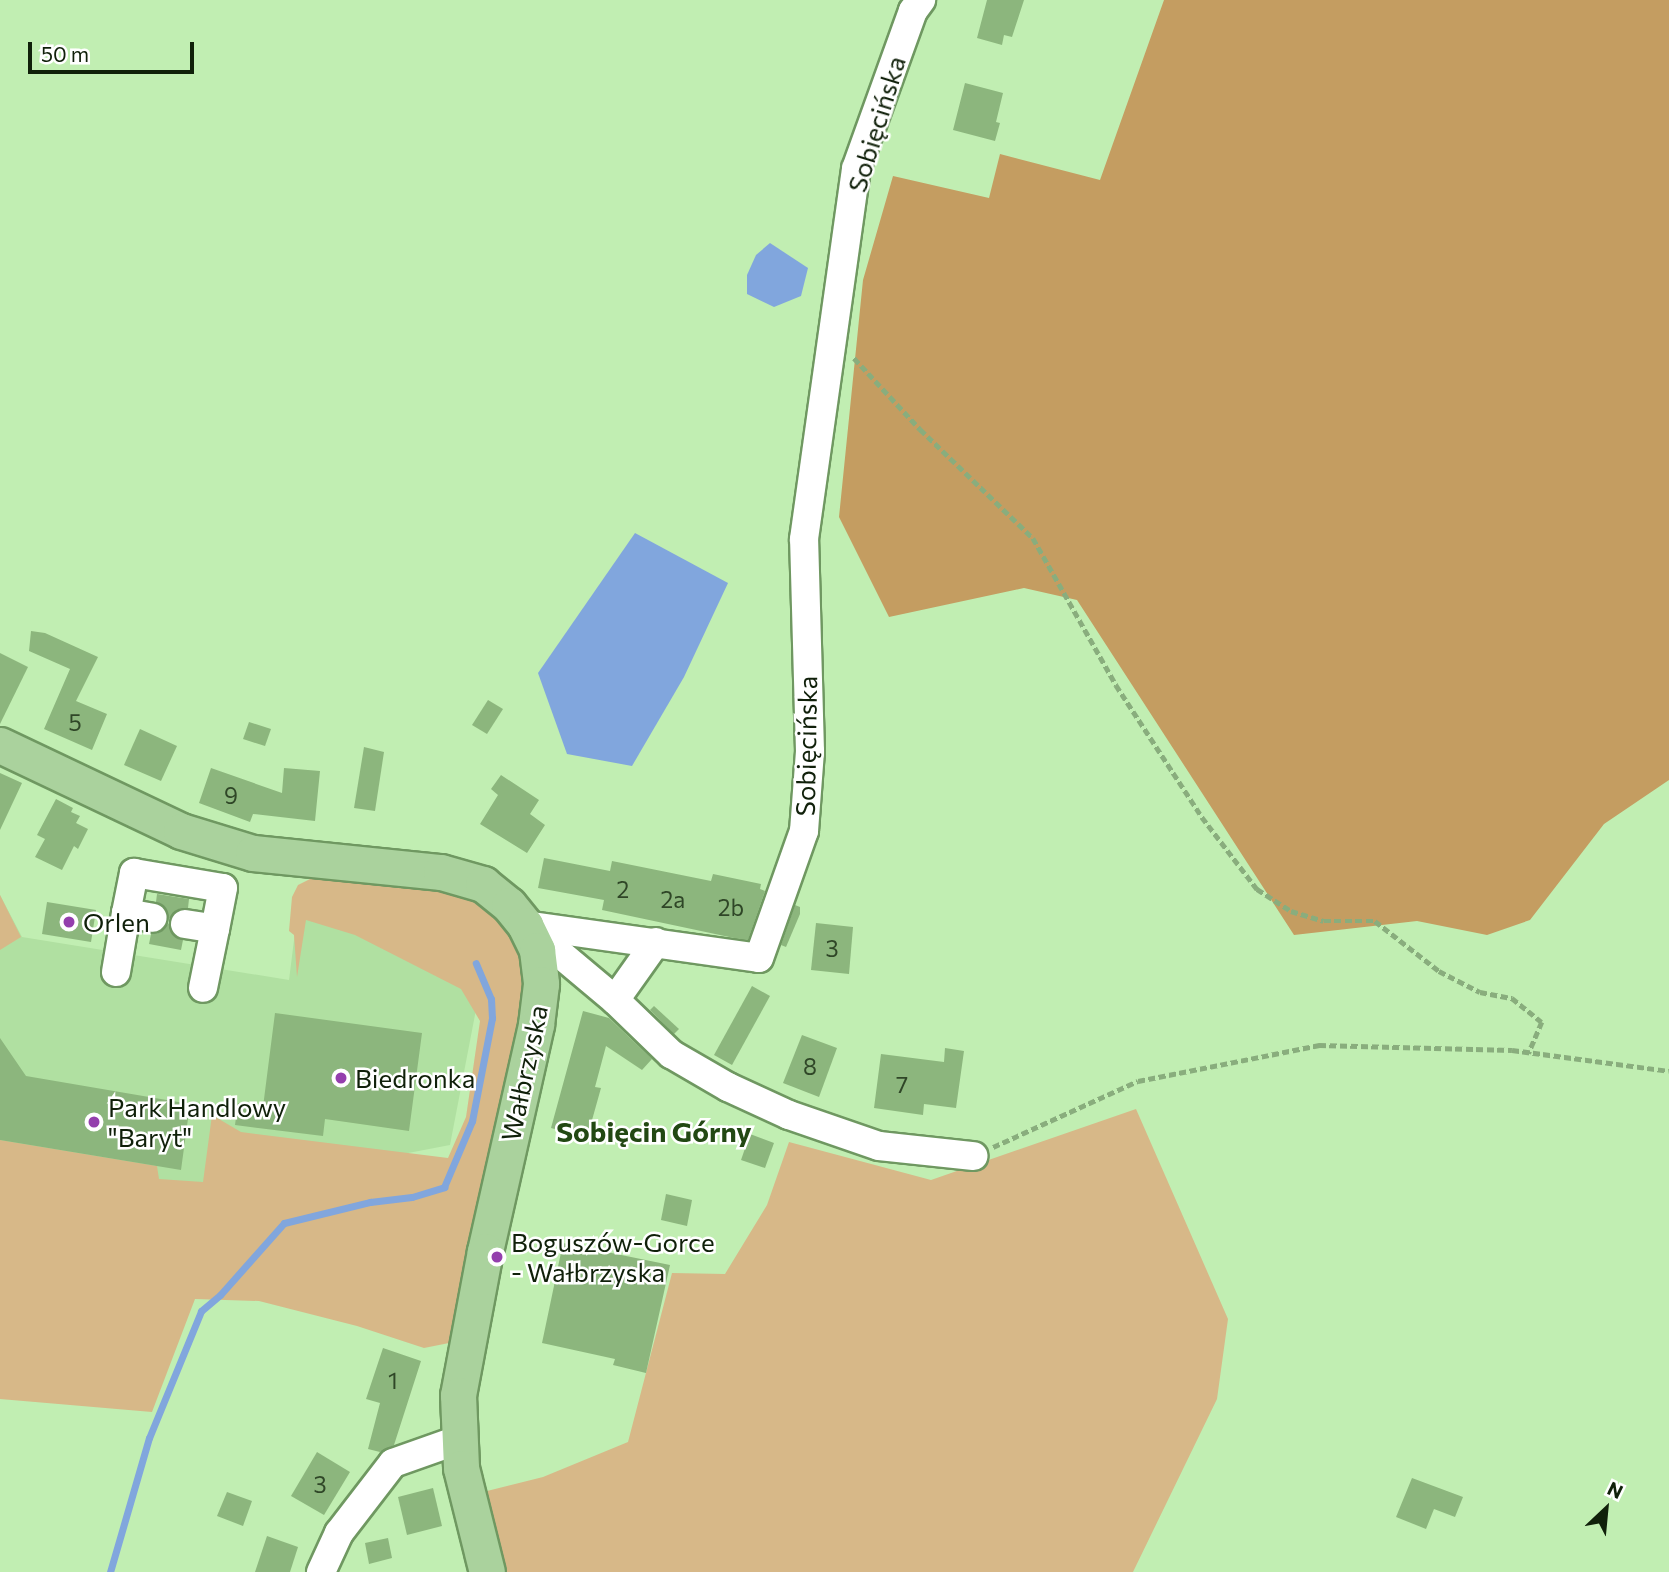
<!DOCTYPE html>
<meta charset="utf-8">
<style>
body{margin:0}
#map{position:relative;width:1669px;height:1572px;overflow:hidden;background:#c1eeb2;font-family:Commissioner,sans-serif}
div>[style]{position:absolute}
.built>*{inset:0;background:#b0e0a1}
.green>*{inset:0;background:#d7b888}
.forest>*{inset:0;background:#c49d61}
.water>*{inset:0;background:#81a6dd}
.stream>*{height:7px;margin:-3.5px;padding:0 3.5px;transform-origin:3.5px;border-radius:3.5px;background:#81a6dd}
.building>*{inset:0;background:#8cb67d}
.path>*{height:4.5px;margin-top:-2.25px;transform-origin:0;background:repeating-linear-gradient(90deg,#89ad7d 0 7px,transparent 0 10.5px)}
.roads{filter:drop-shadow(2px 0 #6f9861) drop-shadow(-2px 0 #6f9861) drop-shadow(0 2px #6f9861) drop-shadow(0 -2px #6f9861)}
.minor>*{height:28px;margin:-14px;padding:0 14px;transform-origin:14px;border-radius:14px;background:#fff}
.major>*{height:35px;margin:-17.5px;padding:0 17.5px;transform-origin:17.5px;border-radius:17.5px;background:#aad29d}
.dots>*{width:19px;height:19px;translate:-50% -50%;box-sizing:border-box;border:4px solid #fff;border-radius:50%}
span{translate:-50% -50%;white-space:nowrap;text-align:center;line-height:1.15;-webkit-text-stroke:5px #fff;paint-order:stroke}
.number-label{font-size:23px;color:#2f4627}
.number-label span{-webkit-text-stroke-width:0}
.street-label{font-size:26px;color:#10200a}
.poi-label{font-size:26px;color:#10200a}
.left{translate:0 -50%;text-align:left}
.neighbourhood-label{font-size:28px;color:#224813;font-weight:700}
.north{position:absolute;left:1571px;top:1474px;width:70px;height:70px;-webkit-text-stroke:5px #fff;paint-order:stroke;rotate:26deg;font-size:19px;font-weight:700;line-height:28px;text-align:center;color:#10200a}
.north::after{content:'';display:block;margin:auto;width:24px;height:32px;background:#10200a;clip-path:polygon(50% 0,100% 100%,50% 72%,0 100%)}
.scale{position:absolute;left:28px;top:42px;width:166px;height:32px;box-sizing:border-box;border:4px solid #10200a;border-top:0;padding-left:9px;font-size:21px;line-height:24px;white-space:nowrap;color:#10200a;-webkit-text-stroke:5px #fff;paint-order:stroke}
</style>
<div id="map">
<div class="built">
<div style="clip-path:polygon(0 895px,22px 937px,289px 980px,297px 916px,387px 942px,479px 994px,450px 1145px,210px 1191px,0 1154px)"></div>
</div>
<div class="green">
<div style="clip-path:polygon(312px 878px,432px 885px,474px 893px,518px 940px,529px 978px,453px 1335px,449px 1343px,424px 1348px,357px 1326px,259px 1301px,195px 1299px,152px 1412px,0 1399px,0 1140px,157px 1166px,159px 1179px,203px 1182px,212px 1115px,241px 1132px,448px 1158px,466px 1117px,480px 1021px,461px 989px,355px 935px,306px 920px,297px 977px,294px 935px,289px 931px,292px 897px,298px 885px)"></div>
<div style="clip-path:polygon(0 895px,21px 937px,0 950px)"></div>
<div style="clip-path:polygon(1136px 1109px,1228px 1319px,1217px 1399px,1133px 1572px,507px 1572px,487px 1491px,543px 1477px,628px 1442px,672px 1273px,725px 1274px,767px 1205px,789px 1142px,931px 1180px)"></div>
</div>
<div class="forest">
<div style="clip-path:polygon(1164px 0,1669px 0,1669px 780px,1604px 824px,1530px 920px,1487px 935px,1417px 921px,1294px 935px,1077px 600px,1024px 588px,889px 617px,839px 517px,863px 280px,893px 176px,989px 198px,1000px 154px,1100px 180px)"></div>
</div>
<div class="water">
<div style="clip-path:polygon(770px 243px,808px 268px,801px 296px,774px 307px,747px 294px,747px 275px,756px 255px)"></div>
<div style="clip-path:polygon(635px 533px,728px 583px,684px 677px,632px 766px,567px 754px,538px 673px)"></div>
</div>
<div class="stream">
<div style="left:110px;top:1572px;width:140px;rotate:-73.8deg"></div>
<div style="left:149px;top:1438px;width:137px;rotate:-67.7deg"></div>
<div style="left:201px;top:1311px;width:25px;rotate:-40deg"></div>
<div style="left:220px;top:1295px;width:96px;rotate:-48.4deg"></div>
<div style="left:284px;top:1223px;width:89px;rotate:-13.7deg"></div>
<div style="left:370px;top:1202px;width:42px;rotate:-6.8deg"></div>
<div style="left:412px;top:1197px;width:34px;rotate:-17deg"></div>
<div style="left:444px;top:1187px;width:72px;rotate:-67deg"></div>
<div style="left:472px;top:1121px;width:105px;rotate:-79deg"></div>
<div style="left:492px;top:1018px;width:19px;rotate:-93deg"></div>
<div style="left:491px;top:999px;width:39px;rotate:-113deg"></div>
</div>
<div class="building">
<div style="clip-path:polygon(987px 0,1024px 0,1012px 37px,1004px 35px,1002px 45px,977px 38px)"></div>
<div style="clip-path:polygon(965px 83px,1003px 93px,996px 122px,1000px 123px,995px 141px,953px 130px)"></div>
<div style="clip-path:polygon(31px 631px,45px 633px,98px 657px,76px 701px,107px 714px,92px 750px,44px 729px,70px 669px,29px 651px)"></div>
<div style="clip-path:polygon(0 653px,28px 667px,0 724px)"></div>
<div style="clip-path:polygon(488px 700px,503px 709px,487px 734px,472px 725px)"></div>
<div style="clip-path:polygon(249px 722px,271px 729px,265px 746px,243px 739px)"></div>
<div style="clip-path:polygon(140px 729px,177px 746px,161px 781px,124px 765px)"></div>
<div style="clip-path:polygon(364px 747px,384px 752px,375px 811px,354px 808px)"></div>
<div style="clip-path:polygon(211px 768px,282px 793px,284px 768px,320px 771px,315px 821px,253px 814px,250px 822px,199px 803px)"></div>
<div style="clip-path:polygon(0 773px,22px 783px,0 830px)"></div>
<div style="clip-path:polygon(501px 775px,539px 800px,530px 814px,545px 825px,527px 853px,480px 824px,498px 795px,491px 789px)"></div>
<div style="clip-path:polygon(56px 799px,73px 808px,71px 812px,80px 816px,76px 823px,88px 829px,78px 849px,74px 846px,62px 870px,35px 857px,45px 839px,37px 835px)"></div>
<div style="clip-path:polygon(544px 858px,610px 871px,612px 861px,711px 881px,713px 874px,761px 884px,760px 889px,765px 891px,748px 940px,734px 938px,602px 910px,604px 900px,538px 888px)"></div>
<div style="clip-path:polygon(157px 894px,189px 899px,188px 908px,179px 909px,169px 919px,164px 906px,156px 902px)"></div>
<div style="clip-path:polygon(47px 902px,96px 910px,91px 942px,42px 934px)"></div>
<div style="clip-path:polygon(795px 905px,800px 907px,800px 914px,786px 947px,781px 945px)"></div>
<div style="clip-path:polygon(169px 923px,174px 936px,183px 940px,181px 950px,149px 944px,151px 934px,159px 933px)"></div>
<div style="clip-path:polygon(816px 923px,853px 927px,849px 974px,811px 970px)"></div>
<div style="clip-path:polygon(752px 986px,770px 996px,732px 1065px,714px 1055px)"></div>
<div style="clip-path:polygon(654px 1006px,679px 1029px,674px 1034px,650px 1010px)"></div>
<div style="clip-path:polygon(583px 1011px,609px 1018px,652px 1059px,642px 1070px,606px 1046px,595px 1087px,601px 1088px,587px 1138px,551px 1128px)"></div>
<div style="clip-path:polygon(275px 1013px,422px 1033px,409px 1131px,325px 1119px,323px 1136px,235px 1125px,238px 1103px,263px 1107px)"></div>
<div style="clip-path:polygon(802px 1035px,837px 1048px,819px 1097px,783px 1083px)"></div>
<div style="clip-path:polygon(0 1038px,26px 1076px,190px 1104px,181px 1170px,0 1140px)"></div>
<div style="clip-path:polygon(945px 1048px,964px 1051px,956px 1108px,924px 1104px,923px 1115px,874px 1108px,881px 1054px,944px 1062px)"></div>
<div style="clip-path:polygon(750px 1134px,774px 1143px,765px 1168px,741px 1160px)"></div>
<div style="clip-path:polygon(666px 1194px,692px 1200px,687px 1226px,661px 1220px)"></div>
<div style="clip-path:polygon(563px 1243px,670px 1265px,646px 1373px,613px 1365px,615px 1359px,542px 1343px)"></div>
<div style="clip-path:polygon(383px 1348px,421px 1361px,394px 1445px,380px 1452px,368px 1449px,380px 1403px,366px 1399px)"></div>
<div style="clip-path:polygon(317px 1452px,350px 1472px,324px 1515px,291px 1496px)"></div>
<div style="clip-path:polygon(1412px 1478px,1463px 1497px,1455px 1517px,1434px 1509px,1426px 1529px,1396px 1517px)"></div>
<div style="clip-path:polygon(433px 1488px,442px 1526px,407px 1535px,398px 1497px)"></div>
<div style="clip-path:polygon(227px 1492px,252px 1501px,243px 1526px,217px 1516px)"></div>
<div style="clip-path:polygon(267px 1536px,298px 1547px,290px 1572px,255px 1572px)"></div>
<div style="clip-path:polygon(388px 1538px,392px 1558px,369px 1564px,365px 1543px)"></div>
</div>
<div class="path">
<div style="left:854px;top:358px;width:97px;rotate:47.1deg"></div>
<div style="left:920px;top:429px;width:157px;rotate:44deg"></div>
<div style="left:1033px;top:538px;width:169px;rotate:60.5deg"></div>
<div style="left:1116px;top:685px;width:158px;rotate:56.9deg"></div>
<div style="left:1202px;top:817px;width:91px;rotate:52.6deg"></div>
<div style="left:1257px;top:889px;width:40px;rotate:32.9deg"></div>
<div style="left:1291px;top:911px;width:34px;rotate:17deg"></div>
<div style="left:1324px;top:921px;width:51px"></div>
<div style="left:1375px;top:921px;width:81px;rotate:38deg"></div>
<div style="left:1439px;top:971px;width:46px;rotate:27.1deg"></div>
<div style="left:1480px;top:992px;width:33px;rotate:11deg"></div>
<div style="left:1512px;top:998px;width:38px;rotate:39deg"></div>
<div style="left:1542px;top:1022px;width:34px;rotate:113deg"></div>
<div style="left:993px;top:1147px;width:159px;rotate:-24.5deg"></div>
<div style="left:1138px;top:1081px;width:185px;rotate:-11.2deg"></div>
<div style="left:1319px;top:1045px;width:193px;rotate:1.5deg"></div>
<div style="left:1512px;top:1050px;width:158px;rotate:7.6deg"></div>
</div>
<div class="roads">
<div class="minor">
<div style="left:126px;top:913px;width:41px;rotate:-78.7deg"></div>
<div style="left:134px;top:873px;width:90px;rotate:9.6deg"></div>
<div style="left:223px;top:888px;width:42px;rotate:101deg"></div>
<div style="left:185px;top:924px;width:30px;rotate:9deg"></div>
<div style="left:215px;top:929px;width:60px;rotate:101.5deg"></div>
<div style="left:525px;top:925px;width:236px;rotate:8deg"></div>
<div style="left:759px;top:958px;width:135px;rotate:-70.5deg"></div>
<div style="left:804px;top:831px;width:80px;rotate:-85.7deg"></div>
<div style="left:810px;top:751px;width:212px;rotate:-91.6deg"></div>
<div style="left:804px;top:539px;width:374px;rotate:-82deg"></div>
<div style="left:856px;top:169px;width:168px;rotate:-70.2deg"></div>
<div style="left:913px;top:11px;width:14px;rotate:-54deg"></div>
<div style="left:528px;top:927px;width:114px;rotate:40deg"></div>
<div style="left:615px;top:1000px;width:78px;rotate:44deg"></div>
<div style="left:671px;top:1054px;width:66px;rotate:30.1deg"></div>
<div style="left:728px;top:1087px;width:67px;rotate:24.7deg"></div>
<div style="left:789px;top:1115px;width:95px;rotate:19deg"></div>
<div style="left:879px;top:1146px;width:95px;rotate:6.1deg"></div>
<div style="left:116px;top:972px;width:60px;rotate:-80.4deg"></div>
<div style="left:126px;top:913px;width:27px;rotate:10deg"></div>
<div style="left:615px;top:1000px;width:71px;rotate:-54.7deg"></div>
<div style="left:321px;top:1572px;width:43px;rotate:-65.2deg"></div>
<div style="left:339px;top:1533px;width:88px;rotate:-52.4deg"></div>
<div style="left:393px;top:1463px;width:69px;rotate:-19.5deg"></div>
</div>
<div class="major">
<div style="left:0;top:745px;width:200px;rotate:25.4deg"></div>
<div style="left:181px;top:831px;width:75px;rotate:17deg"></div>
<div style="left:253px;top:853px;width:189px;rotate:5.8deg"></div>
<div style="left:441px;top:872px;width:44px;rotate:15.9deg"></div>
<div style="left:483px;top:884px;width:33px;rotate:39deg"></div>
<div style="left:509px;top:905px;width:26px;rotate:51deg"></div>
<div style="left:525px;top:925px;width:28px;rotate:64deg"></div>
<div style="left:537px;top:950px;width:34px;rotate:83deg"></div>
<div style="left:541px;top:984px;width:41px;rotate:97deg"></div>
<div style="left:536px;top:1025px;width:232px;rotate:102.7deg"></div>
<div style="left:485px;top:1251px;width:147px;rotate:100.6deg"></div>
<div style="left:458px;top:1395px;width:73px;rotate:87.6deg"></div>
<div style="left:461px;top:1468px;width:107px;rotate:76deg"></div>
</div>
</div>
<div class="dots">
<div style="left:69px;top:922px;background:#943fad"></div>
<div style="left:341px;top:1078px;background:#943fad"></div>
<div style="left:94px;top:1122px;background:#943fad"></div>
<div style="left:497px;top:1257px;background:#943fad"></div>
</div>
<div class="number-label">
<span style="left:75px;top:722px">5</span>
<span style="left:231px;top:795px">9</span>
<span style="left:623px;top:889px">2</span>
<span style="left:673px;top:899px">2a</span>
<span style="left:731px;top:907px">2b</span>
<span style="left:832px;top:948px">3</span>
<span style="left:810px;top:1066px">8</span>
<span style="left:902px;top:1084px">7</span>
<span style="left:393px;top:1380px">1</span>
<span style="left:320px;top:1484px">3</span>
</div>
<div class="street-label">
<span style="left:876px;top:124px;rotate:-73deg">Sobięcińska</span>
<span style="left:806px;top:746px;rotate:-89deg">Sobięcińska</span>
<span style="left:524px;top:1073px;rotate:-78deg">Wałbrzyska</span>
</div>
<div class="poi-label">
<span class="left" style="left:83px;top:922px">Orlen</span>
<span class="left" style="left:355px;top:1078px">Biedronka</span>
<span class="left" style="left:108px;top:1122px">Park Handlowy<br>"Baryt"</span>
<span class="left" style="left:511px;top:1257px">Boguszów-Gorce<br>- Wałbrzyska</span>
</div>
<div class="neighbourhood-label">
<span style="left:654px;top:1131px">Sobięcin Górny</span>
</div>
<div class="north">N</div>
<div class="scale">50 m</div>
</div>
